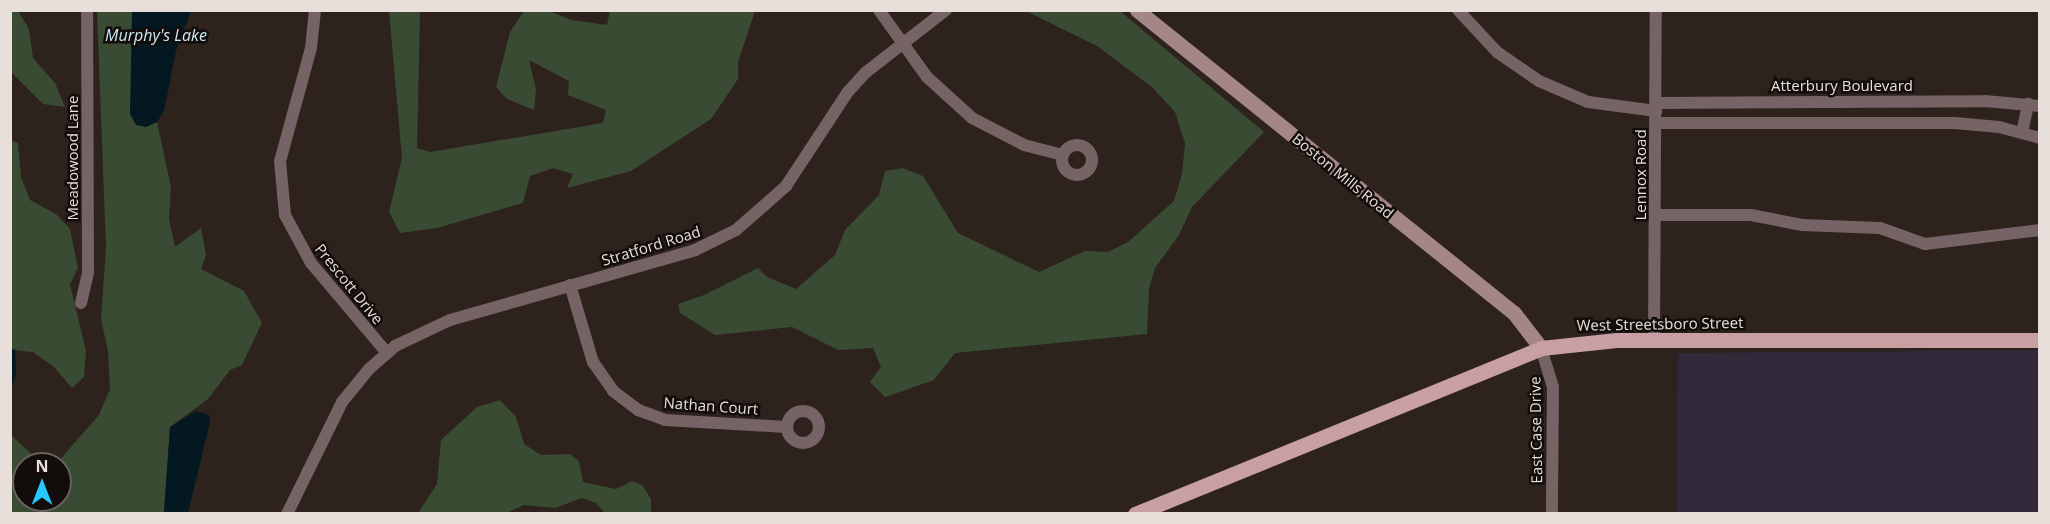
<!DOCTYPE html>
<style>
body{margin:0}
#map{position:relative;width:2050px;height:524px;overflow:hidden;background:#2e221c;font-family:"Open Sans",sans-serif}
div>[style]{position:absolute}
.commercial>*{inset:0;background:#2f2939}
.green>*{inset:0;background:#394c33}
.water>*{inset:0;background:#031821}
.street>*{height:12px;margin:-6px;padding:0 6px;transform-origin:6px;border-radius:6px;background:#766365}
.street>.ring{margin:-6px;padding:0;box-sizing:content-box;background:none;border:12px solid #766365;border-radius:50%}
.secondary>*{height:15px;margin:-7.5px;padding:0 7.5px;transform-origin:7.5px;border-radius:7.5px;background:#a48588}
.primary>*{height:15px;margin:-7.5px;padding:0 7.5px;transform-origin:7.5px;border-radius:7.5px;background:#c8a0a4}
span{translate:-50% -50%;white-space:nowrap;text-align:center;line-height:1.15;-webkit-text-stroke:5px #120d0a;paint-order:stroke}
.street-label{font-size:15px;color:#e8dfdb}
.water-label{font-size:16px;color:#cde9f7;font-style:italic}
.frame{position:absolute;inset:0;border:12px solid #e8dfdb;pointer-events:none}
.north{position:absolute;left:12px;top:452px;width:60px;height:60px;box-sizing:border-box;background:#120d0a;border:2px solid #68615e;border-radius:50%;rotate:0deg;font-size:16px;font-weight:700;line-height:24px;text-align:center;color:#e8dfdb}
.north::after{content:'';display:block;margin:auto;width:21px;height:27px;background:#25c9fe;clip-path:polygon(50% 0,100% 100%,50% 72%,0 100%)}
</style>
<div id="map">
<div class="commercial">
<div style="clip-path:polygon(2039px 350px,2039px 513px,1677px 513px,1678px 353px)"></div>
</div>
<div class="green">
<div style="clip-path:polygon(10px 11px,18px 11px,29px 29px,33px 58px,55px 83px,65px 107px,43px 104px,11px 72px)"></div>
<div style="clip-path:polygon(97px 11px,132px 11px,132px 50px,146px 127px,157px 122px,171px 187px,169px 219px,175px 247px,201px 228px,206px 255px,201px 269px,244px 291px,262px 323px,242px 365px,230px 370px,208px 399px,170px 427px,164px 513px,11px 513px,10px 434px,42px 464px,24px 464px,24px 500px,60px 500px,60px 464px,56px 464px,99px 415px,110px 389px,108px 351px,101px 319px,106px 247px)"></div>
<div style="clip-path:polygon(389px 11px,420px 11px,417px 148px,430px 152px,603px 123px,606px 110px,568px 95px,569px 81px,529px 60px,536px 89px,534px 110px,507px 99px,496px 87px,510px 32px,524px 11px,549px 11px,572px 20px,607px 25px,610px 11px,755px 11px,738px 62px,738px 79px,711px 119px,631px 171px,567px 188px,573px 174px,553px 168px,530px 176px,523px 203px,437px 228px,400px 233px,389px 212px,402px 158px)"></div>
<div style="clip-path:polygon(1026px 11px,1120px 11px,1264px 132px,1192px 207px,1179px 235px,1155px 268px,1149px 289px,1147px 334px,955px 353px,934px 380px,885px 397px,870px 382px,881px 367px,873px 348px,838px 350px,792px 327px,715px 335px,680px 313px,678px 304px,704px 295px,758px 268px,767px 277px,796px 289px,835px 255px,845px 230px,879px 195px,885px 171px,902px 168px,923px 176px,958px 233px,1039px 272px,1085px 251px,1108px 252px,1128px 242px,1174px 201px,1182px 174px,1185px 143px,1175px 112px,1153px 88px,1097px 46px)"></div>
<div style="clip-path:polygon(10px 140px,18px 143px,21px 177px,30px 200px,56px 214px,70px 229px,78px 268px,70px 284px,86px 351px,84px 377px,72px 388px,53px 366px,33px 352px,11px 350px)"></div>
<div style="clip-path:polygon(500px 400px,516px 417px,524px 444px,541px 455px,570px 454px,579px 461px,583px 482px,616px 489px,632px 481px,642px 485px,651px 499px,651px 513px,605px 513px,596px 503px,582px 498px,555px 508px,524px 505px,506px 513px,418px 513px,437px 484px,441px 440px,477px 407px)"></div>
</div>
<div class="water">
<div style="clip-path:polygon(132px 11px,191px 11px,176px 51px,164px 111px,157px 122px,146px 127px,136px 125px,130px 114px)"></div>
<div style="clip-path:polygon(15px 349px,16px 375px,11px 389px,11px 350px)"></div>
<div style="clip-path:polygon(196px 411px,209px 415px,210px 422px,188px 513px,164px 513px,170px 427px)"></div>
</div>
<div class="street">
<div style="left:315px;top:10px;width:38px;rotate:96deg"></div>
<div style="left:311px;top:48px;width:117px;rotate:105.3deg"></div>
<div style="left:280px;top:161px;width:54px;rotate:84.7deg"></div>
<div style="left:285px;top:215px;width:55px;rotate:61.6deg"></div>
<div style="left:311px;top:263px;width:118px;rotate:49.8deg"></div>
<div style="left:879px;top:10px;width:82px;rotate:54.4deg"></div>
<div style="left:927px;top:77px;width:61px;rotate:42.3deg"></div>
<div style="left:972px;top:118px;width:59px;rotate:27.4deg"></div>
<div style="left:1024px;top:145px;width:40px;rotate:14.4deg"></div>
<div style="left:1458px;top:10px;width:57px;rotate:47.1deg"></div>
<div style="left:1497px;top:52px;width:51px;rotate:34.6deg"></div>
<div style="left:1539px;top:81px;width:53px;rotate:23.2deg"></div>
<div style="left:1588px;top:102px;width:69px;rotate:7.5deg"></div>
<div style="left:1656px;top:103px;width:329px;rotate:-0.3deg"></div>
<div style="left:1985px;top:101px;width:55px;rotate:5.2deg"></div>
<div style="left:1656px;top:123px;width:299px"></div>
<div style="left:1955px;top:123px;width:44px;rotate:5.2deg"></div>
<div style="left:1999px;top:127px;width:42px;rotate:15deg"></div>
<div style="left:2022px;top:133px;width:30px;rotate:-78deg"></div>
<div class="ring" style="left:1062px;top:145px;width:18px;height:18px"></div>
<div style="left:1656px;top:215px;width:95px"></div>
<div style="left:1751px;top:215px;width:52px;rotate:11.1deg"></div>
<div style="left:1802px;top:225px;width:78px;rotate:2.2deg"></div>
<div style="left:1880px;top:228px;width:48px;rotate:19.6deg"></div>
<div style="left:1925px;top:244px;width:116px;rotate:-6.9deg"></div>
<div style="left:570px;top:285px;width:80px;rotate:73.4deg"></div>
<div style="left:593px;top:362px;width:35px;rotate:55deg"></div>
<div style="left:613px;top:391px;width:31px;rotate:37deg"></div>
<div style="left:638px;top:410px;width:29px;rotate:20deg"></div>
<div style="left:665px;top:420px;width:121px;rotate:3.3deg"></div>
<div style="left:81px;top:303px;width:32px;rotate:-77deg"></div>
<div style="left:88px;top:272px;width:262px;rotate:-90.2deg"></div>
<div style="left:1654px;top:340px;width:330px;rotate:-89.7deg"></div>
<div style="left:1541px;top:348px;width:41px;rotate:72.9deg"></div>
<div style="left:1553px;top:387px;width:127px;rotate:90.5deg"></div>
<div class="ring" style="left:787px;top:411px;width:20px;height:20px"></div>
<div style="left:287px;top:514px;width:125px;rotate:-63.8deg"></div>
<div style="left:342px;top:402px;width:43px;rotate:-50.7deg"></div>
<div style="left:369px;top:369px;width:35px;rotate:-41deg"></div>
<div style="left:395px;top:346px;width:61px;rotate:-25.3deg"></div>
<div style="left:450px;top:320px;width:255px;rotate:-15.9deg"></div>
<div style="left:695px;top:250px;width:46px;rotate:-26deg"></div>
<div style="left:736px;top:230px;width:67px;rotate:-41.3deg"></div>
<div style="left:786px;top:186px;width:111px;rotate:-56.7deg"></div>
<div style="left:847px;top:93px;width:27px;rotate:-48deg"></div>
<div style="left:865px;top:73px;width:103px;rotate:-37.9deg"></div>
</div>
<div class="secondary">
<div style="left:1137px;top:10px;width:484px;rotate:38.8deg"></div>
<div style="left:1514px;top:313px;width:44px;rotate:52.4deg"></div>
</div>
<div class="primary">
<div style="left:1135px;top:514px;width:439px;rotate:-22.2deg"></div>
<div style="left:1541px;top:348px;width:76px;rotate:-6deg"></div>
<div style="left:1617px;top:340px;width:423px"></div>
</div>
<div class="street-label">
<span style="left:1842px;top:86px">Atterbury Boulevard</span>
<span style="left:73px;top:158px;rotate:-90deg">Meadowood Lane</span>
<span style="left:1641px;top:175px;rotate:-90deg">Lennox Road</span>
<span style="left:1343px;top:176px;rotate:39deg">Boston Mills Road</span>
<span style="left:651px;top:246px;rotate:-17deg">Stratford Road</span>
<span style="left:349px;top:284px;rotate:51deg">Prescott Drive</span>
<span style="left:1660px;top:324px;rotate:-1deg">West Streetsboro Street</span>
<span style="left:711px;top:406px;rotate:4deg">Nathan Court</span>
<span style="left:1536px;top:430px;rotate:-91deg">East Case Drive</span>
</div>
<div class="water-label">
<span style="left:156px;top:35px">Murphy's Lake</span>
</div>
<div class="frame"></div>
<div class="north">N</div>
</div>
